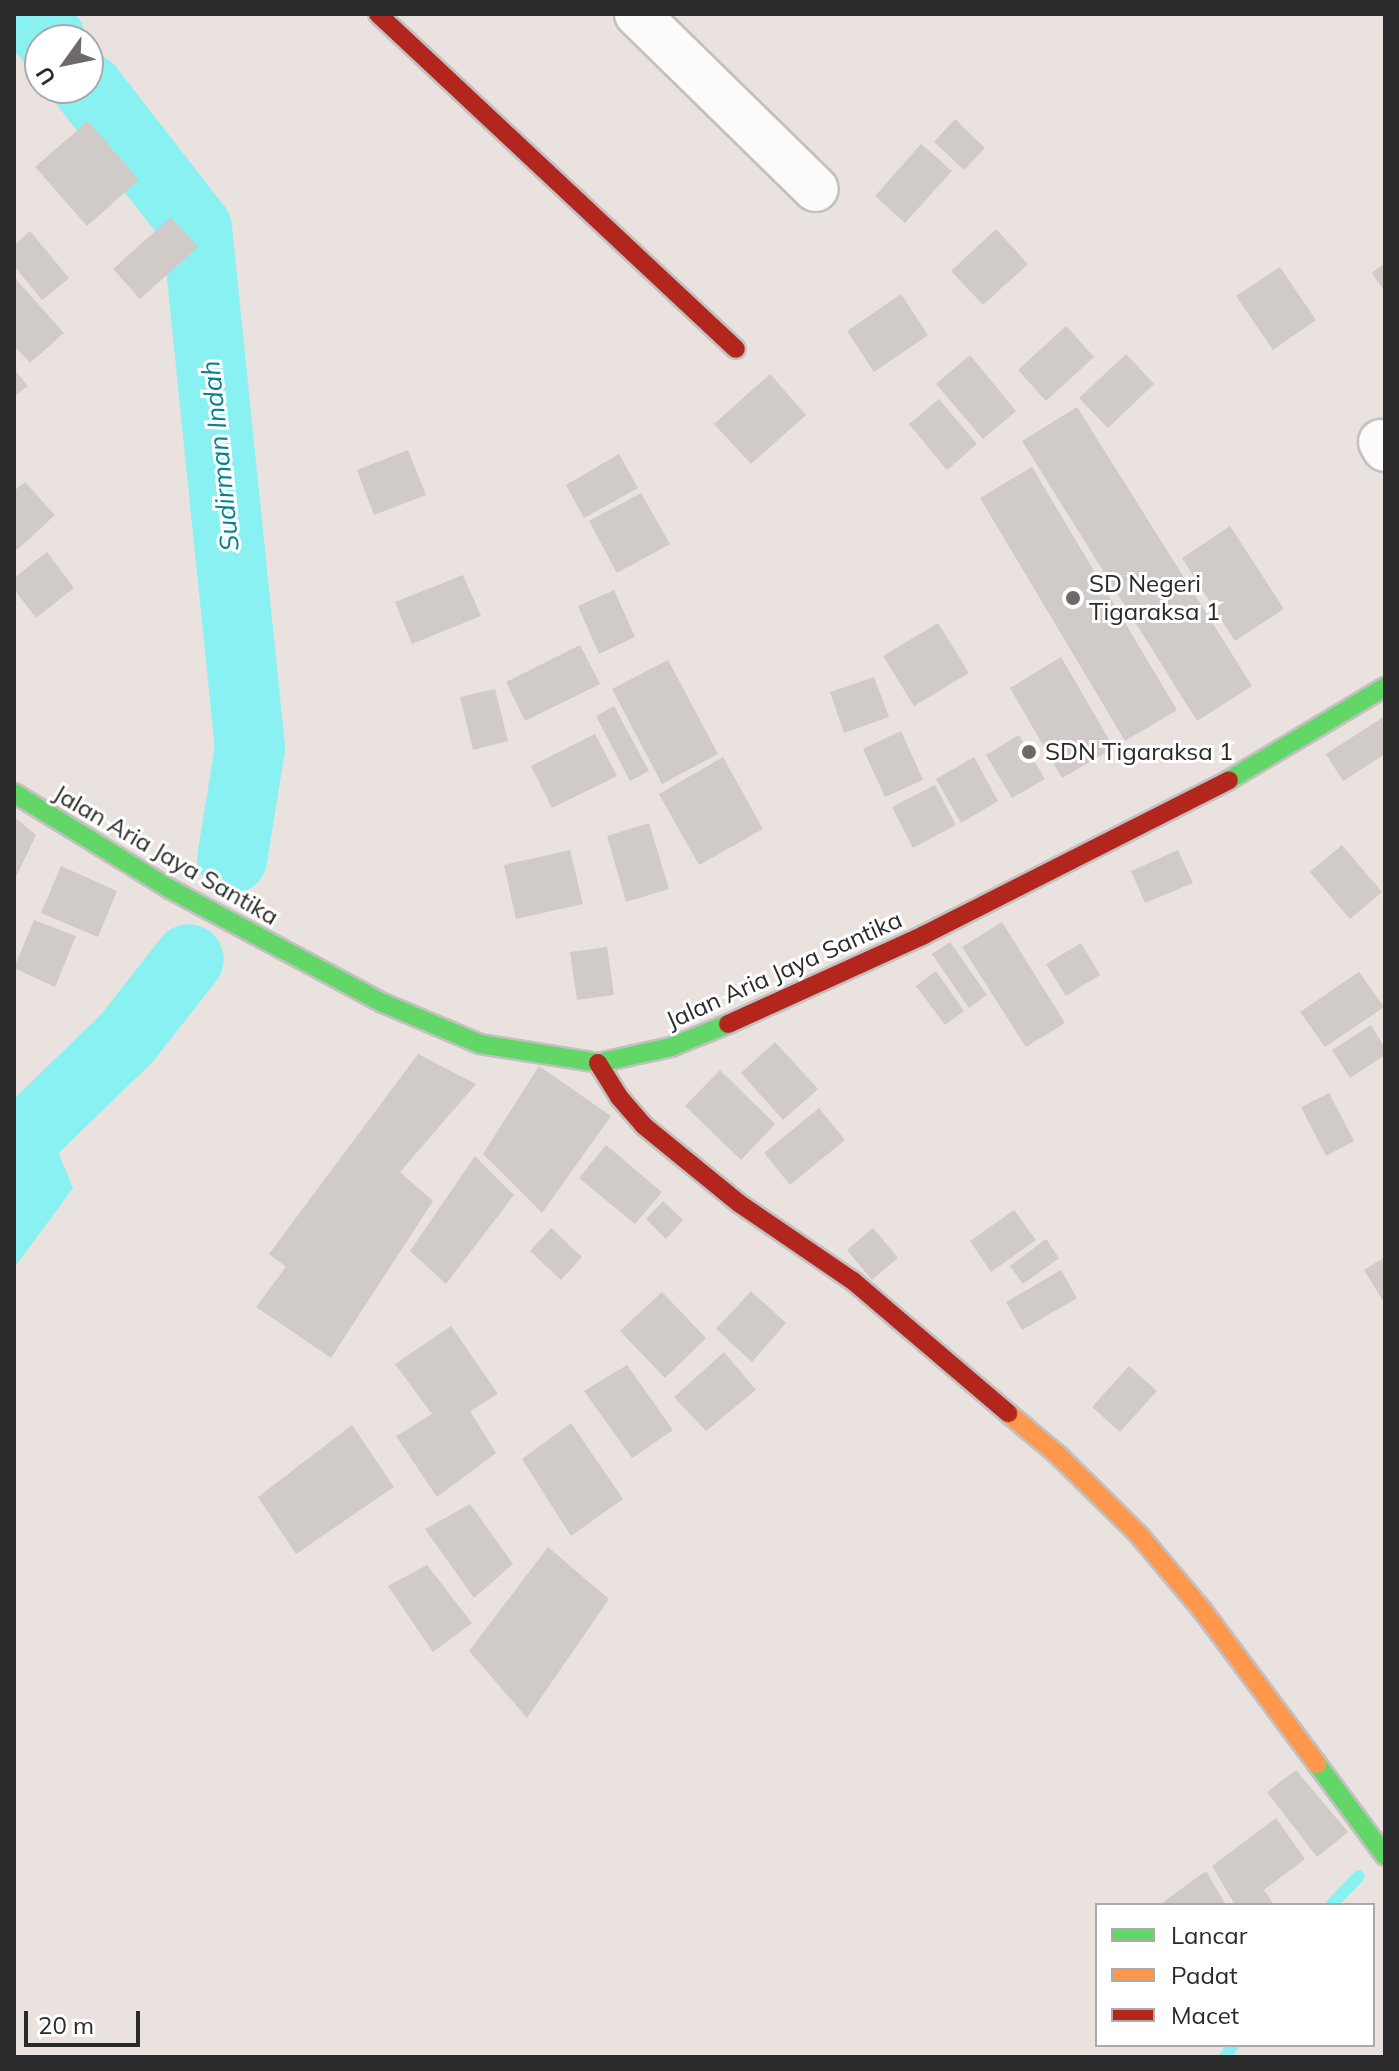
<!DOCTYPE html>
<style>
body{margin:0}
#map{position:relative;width:1399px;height:2071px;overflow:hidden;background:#eae2de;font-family:Mulish,sans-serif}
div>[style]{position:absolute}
.water>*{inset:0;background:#8af1f3}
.stream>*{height:12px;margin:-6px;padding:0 6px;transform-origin:6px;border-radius:6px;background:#8af1f3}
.river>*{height:70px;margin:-35px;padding:0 35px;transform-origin:35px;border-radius:35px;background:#8af1f3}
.building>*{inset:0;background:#d0cbc8}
.roads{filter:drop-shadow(2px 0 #c2c0c1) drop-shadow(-2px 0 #c2c0c1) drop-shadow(0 2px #c2c0c1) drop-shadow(0 -2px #c2c0c1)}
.street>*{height:44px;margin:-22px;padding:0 22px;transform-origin:22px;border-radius:22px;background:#fcfbfa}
.fast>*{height:18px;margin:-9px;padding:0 9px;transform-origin:9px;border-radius:9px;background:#63d668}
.slow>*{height:18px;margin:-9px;padding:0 9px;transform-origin:9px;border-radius:9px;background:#ff974d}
.jam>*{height:18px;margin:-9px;padding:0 9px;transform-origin:9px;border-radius:9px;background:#b3261e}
.dots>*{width:22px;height:22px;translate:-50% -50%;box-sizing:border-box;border:4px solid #fff;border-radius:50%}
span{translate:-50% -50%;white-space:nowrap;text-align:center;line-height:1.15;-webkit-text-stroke:6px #fff;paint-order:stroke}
.poi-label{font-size:24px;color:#2a2a2a}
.left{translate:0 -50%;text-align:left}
.street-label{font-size:24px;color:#2a2a2a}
.water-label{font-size:26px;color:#038191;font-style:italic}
.frame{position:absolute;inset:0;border:16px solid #2a2a2a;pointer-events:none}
.legend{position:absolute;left:1095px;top:1903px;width:280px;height:144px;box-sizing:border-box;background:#fff;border:2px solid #aaa;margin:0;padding:10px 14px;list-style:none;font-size:24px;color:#2a2a2a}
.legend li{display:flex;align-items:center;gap:16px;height:40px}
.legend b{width:40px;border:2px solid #aaa}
.north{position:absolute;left:24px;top:24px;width:80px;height:80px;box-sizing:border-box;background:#fff;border:2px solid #aaa;border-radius:50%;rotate:237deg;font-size:22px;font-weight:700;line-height:32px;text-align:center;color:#2a2a2a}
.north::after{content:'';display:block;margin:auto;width:28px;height:36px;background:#6d6a69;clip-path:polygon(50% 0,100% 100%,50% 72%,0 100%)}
.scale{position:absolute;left:24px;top:2011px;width:116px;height:36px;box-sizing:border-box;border:4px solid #2a2a2a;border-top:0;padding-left:10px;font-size:24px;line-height:28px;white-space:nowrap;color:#2a2a2a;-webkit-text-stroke:6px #fff;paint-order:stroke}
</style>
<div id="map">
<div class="water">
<div style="clip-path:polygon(30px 1132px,54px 1142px,73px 1188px,14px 1268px,14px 1160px)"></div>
</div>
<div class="stream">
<div style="left:1331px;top:1905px;width:40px;rotate:-46deg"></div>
<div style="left:1225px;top:2057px;width:14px;rotate:-56deg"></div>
</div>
<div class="river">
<div style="left:30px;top:14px;width:33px;rotate:51deg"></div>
<div style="left:88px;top:88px;width:177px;rotate:52.1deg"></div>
<div style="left:197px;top:228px;width:523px;rotate:84.18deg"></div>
<div style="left:250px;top:748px;width:112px;rotate:99.2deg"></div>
<div style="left:30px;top:1132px;width:135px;rotate:-44.1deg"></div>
<div style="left:127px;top:1038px;width:100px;rotate:-51.9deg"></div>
</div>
<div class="building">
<div style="clip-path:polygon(955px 119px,985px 148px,964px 170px,934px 142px)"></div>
<div style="clip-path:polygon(88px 121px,139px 180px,87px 226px,35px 167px)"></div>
<div style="clip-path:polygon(921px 144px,952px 171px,905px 223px,875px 196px)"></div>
<div style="clip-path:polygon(171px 217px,198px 247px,140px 299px,113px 269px)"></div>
<div style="clip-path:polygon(996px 229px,1028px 264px,983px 305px,951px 271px)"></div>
<div style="clip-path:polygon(30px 231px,69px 278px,42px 300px,14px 266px,14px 245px)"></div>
<div style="clip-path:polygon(1385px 263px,1385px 292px,1372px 273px)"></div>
<div style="clip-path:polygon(1280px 267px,1316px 320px,1273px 350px,1236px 296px)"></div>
<div style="clip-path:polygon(14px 277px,64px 333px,30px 363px,14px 346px)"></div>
<div style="clip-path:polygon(901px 294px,928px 335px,874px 372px,847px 331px)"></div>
<div style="clip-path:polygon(1066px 326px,1094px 357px,1046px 401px,1018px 370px)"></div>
<div style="clip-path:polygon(1126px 354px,1154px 384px,1108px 428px,1079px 398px)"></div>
<div style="clip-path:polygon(970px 355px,1016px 411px,983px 439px,936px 384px)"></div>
<div style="clip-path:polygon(14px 369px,28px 386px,14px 397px)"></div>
<div style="clip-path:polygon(770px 374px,806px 415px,751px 464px,714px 424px)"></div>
<div style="clip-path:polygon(939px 399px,977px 444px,947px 470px,909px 424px)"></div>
<div style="clip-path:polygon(1077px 407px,1252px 686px,1197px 721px,1022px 441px)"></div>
<div style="clip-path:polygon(408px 450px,426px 495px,374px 515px,357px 470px)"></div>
<div style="clip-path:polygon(619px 454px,638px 488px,584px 518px,566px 485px)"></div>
<div style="clip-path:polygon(1032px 467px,1177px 710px,1125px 741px,980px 498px)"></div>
<div style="clip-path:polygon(25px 482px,55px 515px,17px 550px,14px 546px,14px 491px)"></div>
<div style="clip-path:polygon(641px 493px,670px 544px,617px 573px,589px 521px)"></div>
<div style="clip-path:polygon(1230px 526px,1284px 609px,1235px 641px,1182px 558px)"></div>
<div style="clip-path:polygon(47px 552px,74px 588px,36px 618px,14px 589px,14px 578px)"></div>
<div style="clip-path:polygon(463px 575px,481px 616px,412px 644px,395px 602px)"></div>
<div style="clip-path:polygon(614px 590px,635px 637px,599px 654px,578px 606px)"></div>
<div style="clip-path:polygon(938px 623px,969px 673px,914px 706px,883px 656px)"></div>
<div style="clip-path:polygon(580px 645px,600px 684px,525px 721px,506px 682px)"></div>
<div style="clip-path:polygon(1061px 657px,1114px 748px,1062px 778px,1010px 688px)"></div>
<div style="clip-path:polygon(668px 660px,718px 754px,662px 784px,612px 689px)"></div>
<div style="clip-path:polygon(874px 677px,889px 717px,844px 733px,830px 692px)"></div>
<div style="clip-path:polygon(495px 689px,508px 741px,473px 750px,460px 697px)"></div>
<div style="clip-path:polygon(614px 706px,649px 771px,630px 781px,596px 716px)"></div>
<div style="clip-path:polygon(1385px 716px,1385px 754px,1343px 781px,1326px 754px)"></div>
<div style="clip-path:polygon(901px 731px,923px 780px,885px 797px,863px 749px)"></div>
<div style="clip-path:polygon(595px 734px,617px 776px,552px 808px,531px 766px)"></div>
<div style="clip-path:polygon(1019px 735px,1045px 779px,1012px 798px,986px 755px)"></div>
<div style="clip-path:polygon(723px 757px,763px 829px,699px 865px,659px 794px)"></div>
<div style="clip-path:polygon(974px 757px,998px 801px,961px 823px,936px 779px)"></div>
<div style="clip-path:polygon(935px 785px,956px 825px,913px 848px,892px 807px)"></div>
<div style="clip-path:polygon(14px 817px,36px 835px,14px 881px)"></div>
<div style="clip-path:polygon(649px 823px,669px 889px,626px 902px,607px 836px)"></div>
<div style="clip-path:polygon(1342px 845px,1382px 892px,1350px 919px,1310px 872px)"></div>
<div style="clip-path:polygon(570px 850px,583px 904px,516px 919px,504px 865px)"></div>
<div style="clip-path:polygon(1178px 850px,1193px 883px,1145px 903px,1131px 871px)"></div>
<div style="clip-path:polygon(61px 866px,117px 891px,98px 937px,41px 913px)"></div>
<div style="clip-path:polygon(34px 920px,76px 936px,55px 987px,14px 968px)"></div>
<div style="clip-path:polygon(1002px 922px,1065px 1023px,1026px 1047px,962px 947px)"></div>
<div style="clip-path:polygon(950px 942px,987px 995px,969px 1008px,932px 954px)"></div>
<div style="clip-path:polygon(1081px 943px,1100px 975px,1066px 996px,1046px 964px)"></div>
<div style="clip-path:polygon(607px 947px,614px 995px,577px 1000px,570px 952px)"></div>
<div style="clip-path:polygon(936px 971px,964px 1011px,945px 1025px,916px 986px)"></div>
<div style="clip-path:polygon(1359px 972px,1384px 1007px,1325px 1047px,1300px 1012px)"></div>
<div style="clip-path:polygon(1371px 1025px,1385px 1048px,1385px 1055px,1350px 1078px,1332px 1050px)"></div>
<div style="clip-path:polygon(775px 1042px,818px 1089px,783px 1120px,741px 1073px)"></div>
<div style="clip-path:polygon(418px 1054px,476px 1084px,400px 1172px,433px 1201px,331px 1358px,256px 1307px,286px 1267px,269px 1254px)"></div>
<div style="clip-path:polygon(539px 1066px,611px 1116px,542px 1213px,483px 1154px)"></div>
<div style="clip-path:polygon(720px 1070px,775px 1124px,741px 1160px,685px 1106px)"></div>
<div style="clip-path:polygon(1329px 1093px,1354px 1141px,1326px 1156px,1301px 1107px)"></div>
<div style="clip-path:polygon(819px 1108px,845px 1140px,790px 1185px,764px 1153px)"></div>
<div style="clip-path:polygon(606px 1145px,662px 1192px,635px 1224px,579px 1178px)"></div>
<div style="clip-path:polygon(475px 1156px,514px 1195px,446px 1284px,410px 1251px)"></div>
<div style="clip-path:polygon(663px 1201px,683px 1220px,666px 1239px,646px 1219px)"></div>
<div style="clip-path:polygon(1014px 1210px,1036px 1240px,991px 1272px,970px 1241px)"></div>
<div style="clip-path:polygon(551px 1228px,582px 1257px,561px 1280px,530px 1251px)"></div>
<div style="clip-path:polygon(873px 1228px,898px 1258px,872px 1280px,847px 1250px)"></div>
<div style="clip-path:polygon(1046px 1239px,1059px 1258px,1023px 1284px,1010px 1266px)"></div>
<div style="clip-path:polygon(1385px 1257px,1385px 1304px,1364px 1270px)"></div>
<div style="clip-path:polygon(1061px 1270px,1077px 1298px,1022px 1330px,1006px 1302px)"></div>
<div style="clip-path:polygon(751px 1291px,786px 1323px,752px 1362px,716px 1329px)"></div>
<div style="clip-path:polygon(662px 1292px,706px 1338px,665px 1378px,620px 1331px)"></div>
<div style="clip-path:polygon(451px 1326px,498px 1394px,470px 1411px,496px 1453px,437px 1497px,396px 1436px,432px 1414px,395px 1364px)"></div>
<div style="clip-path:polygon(724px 1352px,756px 1390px,706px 1431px,674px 1397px)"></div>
<div style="clip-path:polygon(627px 1365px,673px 1430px,632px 1458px,584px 1391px)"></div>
<div style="clip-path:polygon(1129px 1366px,1157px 1391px,1120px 1432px,1092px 1407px)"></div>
<div style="clip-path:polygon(571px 1423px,623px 1499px,571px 1536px,522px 1459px)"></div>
<div style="clip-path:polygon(352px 1425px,394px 1487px,296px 1554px,258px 1497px)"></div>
<div style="clip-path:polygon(470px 1504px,513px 1564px,474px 1598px,425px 1529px)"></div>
<div style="clip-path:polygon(548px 1547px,609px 1599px,527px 1718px,469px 1651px)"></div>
<div style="clip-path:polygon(427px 1565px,472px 1623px,433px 1652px,388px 1586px)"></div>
<div style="clip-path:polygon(1296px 1770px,1348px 1832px,1317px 1857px,1267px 1792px)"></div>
<div style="clip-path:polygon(1276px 1818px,1305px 1859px,1264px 1890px,1274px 1905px,1235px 1905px,1212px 1866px)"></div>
<div style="clip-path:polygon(1206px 1871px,1226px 1905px,1165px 1905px,1163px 1902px)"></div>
</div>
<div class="roads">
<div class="street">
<div style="left:637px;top:14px;width:250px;rotate:44.4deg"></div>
<div style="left:1381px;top:442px;width:8px;rotate:60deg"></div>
</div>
<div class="fast">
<div style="left:1229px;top:780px;width:182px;rotate:-30.8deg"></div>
<div style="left:14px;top:793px;width:183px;rotate:31.6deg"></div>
<div style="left:170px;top:889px;width:242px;rotate:28.2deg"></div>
<div style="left:383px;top:1003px;width:105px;rotate:22.9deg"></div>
<div style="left:480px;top:1044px;width:120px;rotate:9.1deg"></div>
<div style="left:598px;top:1063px;width:75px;rotate:-12.4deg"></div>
<div style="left:671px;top:1047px;width:61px;rotate:-22deg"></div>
<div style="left:1317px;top:1764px;width:114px;rotate:53.5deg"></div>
</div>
<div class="slow">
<div style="left:1008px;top:1413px;width:67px;rotate:40.1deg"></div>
<div style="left:1059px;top:1456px;width:112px;rotate:44.6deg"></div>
<div style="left:1139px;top:1535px;width:99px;rotate:49.9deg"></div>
<div style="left:1203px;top:1611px;width:191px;rotate:53.3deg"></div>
</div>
<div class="jam">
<div style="left:378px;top:14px;width:490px;rotate:43.1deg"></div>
<div style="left:728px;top:1024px;width:215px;rotate:-24.4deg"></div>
<div style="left:924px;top:935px;width:342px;rotate:-26.9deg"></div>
<div style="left:598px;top:1063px;width:40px;rotate:58deg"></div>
<div style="left:619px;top:1097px;width:37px;rotate:49deg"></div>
<div style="left:643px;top:1125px;width:125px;rotate:39.2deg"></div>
<div style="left:740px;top:1204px;width:137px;rotate:34.3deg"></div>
<div style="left:853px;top:1281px;width:204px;rotate:40.4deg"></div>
</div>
</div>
<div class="dots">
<div style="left:1073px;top:598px;background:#6d6a69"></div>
<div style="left:1029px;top:752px;background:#6d6a69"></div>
</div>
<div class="poi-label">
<span class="left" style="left:1089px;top:598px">SD Negeri<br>Tigaraksa 1</span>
<span class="left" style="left:1045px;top:752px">SDN Tigaraksa 1</span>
</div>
<div class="street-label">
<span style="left:166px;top:855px;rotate:30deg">Jalan Aria Jaya Santika</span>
<span style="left:784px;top:970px;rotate:-24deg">Jalan Aria Jaya Santika</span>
</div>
<div class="water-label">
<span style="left:220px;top:456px;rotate:-96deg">Sudirman Indah</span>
</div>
<div class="frame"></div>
<ul class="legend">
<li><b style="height:10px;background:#63d668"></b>Lancar</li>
<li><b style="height:10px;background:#ff974d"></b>Padat</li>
<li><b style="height:10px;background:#b3261e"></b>Macet</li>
</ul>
<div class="north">U</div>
<div class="scale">20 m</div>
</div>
